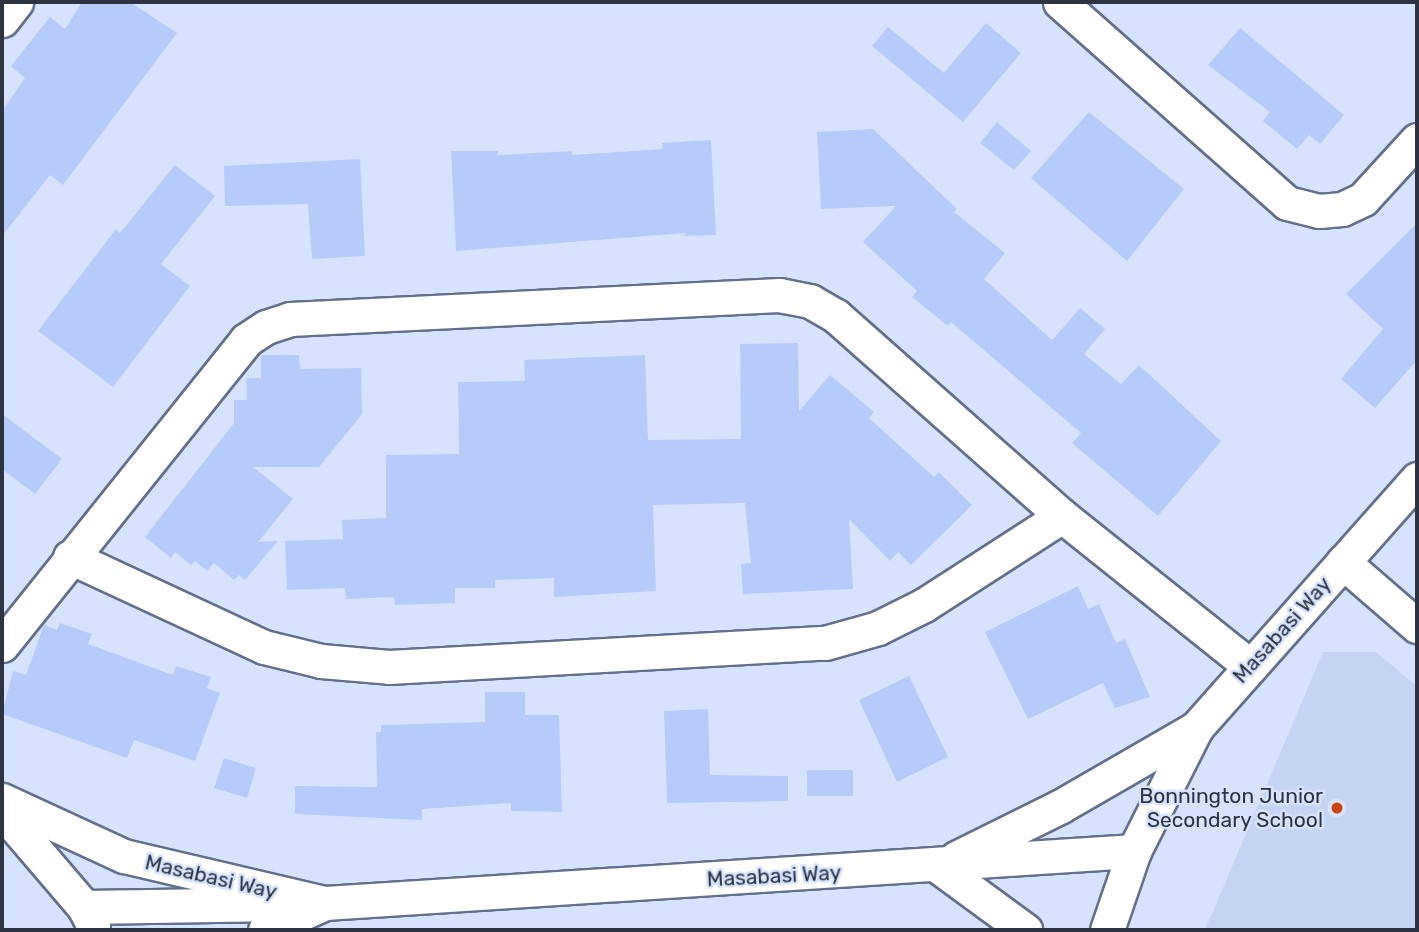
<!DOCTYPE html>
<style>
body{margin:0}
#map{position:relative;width:1419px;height:932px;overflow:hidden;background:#d7e3fe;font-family:Rubik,sans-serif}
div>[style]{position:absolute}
.built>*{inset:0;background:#c6d4f4}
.building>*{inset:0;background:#b6cbf9}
.roads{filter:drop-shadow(2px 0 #62708d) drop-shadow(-2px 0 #62708d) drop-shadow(0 2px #62708d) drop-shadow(0 -2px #62708d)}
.minor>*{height:33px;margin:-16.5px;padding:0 16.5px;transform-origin:16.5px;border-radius:16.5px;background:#fff}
.dots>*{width:19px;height:19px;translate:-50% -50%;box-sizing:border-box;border:4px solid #d7e3fe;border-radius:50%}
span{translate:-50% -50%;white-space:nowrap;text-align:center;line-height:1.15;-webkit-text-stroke:5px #d7e3fe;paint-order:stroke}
.street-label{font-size:21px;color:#2d3340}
.poi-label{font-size:21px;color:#2d3340}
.right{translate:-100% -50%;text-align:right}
.frame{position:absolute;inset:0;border:4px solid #2d3340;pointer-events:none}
</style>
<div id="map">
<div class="built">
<div style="clip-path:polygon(1323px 652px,1376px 652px,1417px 686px,1417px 930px,1205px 930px)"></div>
</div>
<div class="building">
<div style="clip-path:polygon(82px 2px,130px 2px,177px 33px,63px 185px,50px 175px,2px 236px,2px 111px,25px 78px,11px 66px,50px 17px,65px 29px)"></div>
<div style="clip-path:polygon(986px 23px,1021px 53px,963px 122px,872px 46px,888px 27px,944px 73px)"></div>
<div style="clip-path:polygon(1240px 28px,1344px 115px,1320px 144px,1309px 135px,1297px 149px,1263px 121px,1270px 112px,1208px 65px)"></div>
<div style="clip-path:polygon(1089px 112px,1184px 189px,1127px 261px,1031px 178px)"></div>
<div style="clip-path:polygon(997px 122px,1031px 151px,1014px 170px,980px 143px)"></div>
<div style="clip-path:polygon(873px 129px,957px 209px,954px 212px,1005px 253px,984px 279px,1052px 340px,1080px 308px,1105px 329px,1084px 354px,1121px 384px,1139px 365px,1221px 441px,1158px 516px,1072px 443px,1081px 433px,951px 322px,948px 326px,912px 297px,917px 291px,863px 242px,896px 206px,821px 209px,817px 132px)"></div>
<div style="clip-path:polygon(711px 140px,716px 235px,685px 236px,685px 233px,456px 251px,451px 151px,498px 151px,498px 155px,572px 151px,572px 155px,663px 149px,662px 143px)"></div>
<div style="clip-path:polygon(360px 159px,365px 256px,312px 259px,308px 204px,225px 206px,224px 166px)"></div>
<div style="clip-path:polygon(175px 165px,215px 196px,161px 264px,190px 286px,113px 387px,38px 331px,116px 229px,120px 233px)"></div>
<div style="clip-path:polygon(1417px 223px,1417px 360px,1375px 408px,1341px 379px,1383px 329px,1346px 294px)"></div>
<div style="clip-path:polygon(798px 343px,799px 411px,830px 375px,874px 412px,869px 418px,934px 477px,939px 472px,972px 505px,911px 565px,898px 552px,890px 561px,849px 519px,853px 589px,743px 594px,741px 564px,751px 563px,745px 503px,653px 505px,656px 591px,554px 597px,554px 578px,495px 580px,495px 588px,455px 588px,455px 603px,395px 605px,394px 597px,346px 599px,345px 588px,287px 590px,285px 541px,343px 539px,342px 520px,386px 518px,386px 455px,459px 454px,458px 382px,525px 381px,524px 360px,645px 355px,648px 440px,741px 439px,740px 344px)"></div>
<div style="clip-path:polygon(261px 355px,299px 355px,300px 369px,361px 368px,362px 414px,319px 467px,253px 467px,293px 499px,258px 542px,278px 541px,245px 580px,239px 575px,234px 580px,214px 563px,207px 571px,195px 561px,191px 565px,175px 552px,171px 558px,145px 537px,234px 423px,234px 400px,247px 400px,246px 378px,261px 378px)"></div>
<div style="clip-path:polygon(2px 414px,62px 459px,35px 494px,2px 469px)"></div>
<div style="clip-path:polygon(1078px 586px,1088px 609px,1099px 604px,1116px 643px,1125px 639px,1150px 697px,1115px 708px,1103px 683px,1028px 719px,985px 632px)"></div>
<div style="clip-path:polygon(60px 623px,92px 634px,88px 644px,173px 675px,176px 666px,211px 677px,207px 688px,220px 693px,195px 761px,134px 740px,127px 758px,2px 714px,13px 671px,26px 675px,44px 625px,57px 630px)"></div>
<div style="clip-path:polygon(909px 676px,948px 757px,897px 782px,859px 700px)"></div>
<div style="clip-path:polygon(485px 692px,525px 692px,525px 715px,559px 715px,562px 812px,511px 811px,511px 803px,422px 809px,422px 820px,295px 814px,295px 786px,377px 787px,376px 732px,381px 732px,381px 725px,485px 722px)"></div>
<div style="clip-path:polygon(708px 709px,710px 775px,788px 776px,788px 801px,667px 803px,664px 711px)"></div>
<div style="clip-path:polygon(224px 758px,256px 768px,247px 798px,214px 788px)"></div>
<div style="clip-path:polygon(807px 770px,853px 770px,853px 796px,807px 796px)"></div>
</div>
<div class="roads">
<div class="minor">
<div style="left:1060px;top:2px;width:303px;rotate:41.5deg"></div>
<div style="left:1287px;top:203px;width:33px;rotate:14deg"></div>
<div style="left:1319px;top:211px;width:23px;rotate:-5deg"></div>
<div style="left:1342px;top:209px;width:23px;rotate:-25deg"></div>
<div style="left:1363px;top:199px;width:80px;rotate:-47.5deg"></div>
<div style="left:2px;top:20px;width:23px;rotate:-52deg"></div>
<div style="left:70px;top:557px;width:214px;rotate:24.9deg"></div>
<div style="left:264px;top:647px;width:59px;rotate:13.8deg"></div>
<div style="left:321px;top:661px;width:68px;rotate:5deg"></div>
<div style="left:389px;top:667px;width:437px;rotate:-3.2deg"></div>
<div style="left:825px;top:643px;width:55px;rotate:-15.8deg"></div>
<div style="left:878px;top:628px;width:51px;rotate:-26.6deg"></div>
<div style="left:924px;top:605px;width:164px;rotate:-32.8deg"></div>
<div style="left:1343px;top:562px;width:98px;rotate:40.9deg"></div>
<div style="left:2px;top:645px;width:391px;rotate:-51.3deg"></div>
<div style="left:246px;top:340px;width:24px;rotate:-33deg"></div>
<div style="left:266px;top:327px;width:25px;rotate:-18deg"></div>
<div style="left:290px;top:319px;width:490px;rotate:-2.8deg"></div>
<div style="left:779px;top:295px;width:32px;rotate:11deg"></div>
<div style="left:810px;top:301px;width:30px;rotate:30deg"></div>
<div style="left:836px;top:316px;width:302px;rotate:41.5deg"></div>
<div style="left:1062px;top:516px;width:241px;rotate:38.6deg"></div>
<div style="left:2px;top:800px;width:134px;rotate:24.7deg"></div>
<div style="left:124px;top:856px;width:206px;rotate:13.2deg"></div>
<div style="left:325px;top:903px;width:811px;rotate:-3.68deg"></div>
<div style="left:2px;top:811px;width:126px;rotate:49.5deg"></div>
<div style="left:84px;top:907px;width:20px;rotate:63deg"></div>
<div style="left:956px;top:858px;width:117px;rotate:-26.3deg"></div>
<div style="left:1061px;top:806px;width:156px;rotate:-30deg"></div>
<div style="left:1196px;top:728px;width:333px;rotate:-48.4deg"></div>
<div style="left:939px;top:867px;width:107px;rotate:36.2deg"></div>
<div style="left:84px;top:907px;width:182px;rotate:-0.9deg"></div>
<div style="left:265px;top:930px;width:66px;rotate:-24.2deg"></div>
<div style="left:1107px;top:930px;width:83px;rotate:-71.1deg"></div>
<div style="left:1134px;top:851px;width:138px;rotate:-63.2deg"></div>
</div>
</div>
<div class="dots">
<div style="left:1337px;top:808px;background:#cd4610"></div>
</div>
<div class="street-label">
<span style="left:1282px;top:630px;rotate:-48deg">Masabasi Way</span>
<span style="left:774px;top:876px;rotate:-3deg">Masabasi Way</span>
<span style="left:211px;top:877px;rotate:13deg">Masabasi Way</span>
</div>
<div class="poi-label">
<span class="right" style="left:1323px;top:808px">Bonnington Junior<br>Secondary School</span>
</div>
<div class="frame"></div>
</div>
